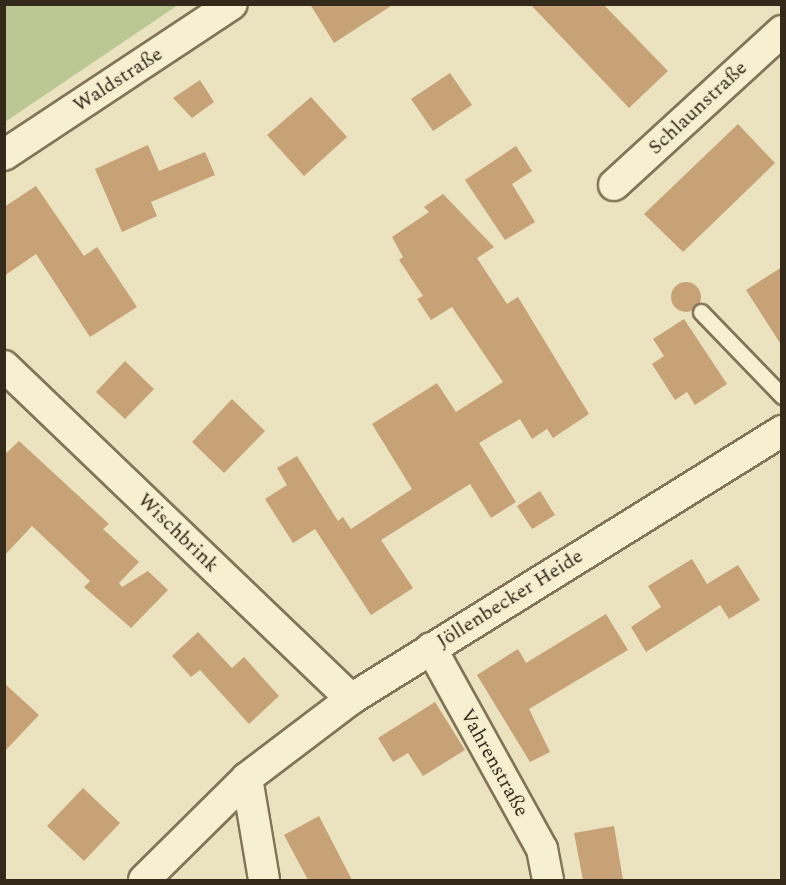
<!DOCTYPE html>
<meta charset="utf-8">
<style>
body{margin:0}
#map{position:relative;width:786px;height:885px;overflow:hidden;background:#ebe3bf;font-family:Spectral,serif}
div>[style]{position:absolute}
.green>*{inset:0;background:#bbc894}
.building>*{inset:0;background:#c7a277}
.round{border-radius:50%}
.roads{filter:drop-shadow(2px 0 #827458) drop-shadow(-2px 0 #827458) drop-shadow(0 2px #827458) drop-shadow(0 -2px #827458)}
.lane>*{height:15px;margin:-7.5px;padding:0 7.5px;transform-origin:7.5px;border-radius:7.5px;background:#f6f0d1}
.street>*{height:30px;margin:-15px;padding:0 15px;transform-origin:15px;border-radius:15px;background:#f6f0d1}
span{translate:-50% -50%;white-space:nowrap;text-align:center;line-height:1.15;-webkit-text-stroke:4.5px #f3edce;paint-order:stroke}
.street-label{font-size:20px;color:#332a1c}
.frame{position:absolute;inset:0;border:6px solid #332a1c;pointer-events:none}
</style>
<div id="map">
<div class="green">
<div style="clip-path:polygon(5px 4px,178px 4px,178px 5px,5px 122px)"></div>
</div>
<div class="building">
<div style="clip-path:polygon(310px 4px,394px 4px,334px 43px)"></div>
<div style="clip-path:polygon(530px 4px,603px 4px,668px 71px,629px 108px)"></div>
<div style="clip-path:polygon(450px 73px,472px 105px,433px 131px,411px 99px)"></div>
<div style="clip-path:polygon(200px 80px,214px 102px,192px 118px,173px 98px)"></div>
<div style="clip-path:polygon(311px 97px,347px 137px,304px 176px,267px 135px)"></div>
<div style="clip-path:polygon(738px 124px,775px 163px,683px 252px,644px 214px)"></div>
<div style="clip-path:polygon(148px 145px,159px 171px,205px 152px,215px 175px,151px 202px,157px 216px,122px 232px,95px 169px)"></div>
<div style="clip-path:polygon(516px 146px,532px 171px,512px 184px,535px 222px,505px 240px,465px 180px)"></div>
<div style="clip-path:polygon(36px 186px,84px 256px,97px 247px,137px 307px,90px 337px,36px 254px,4px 276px,4px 207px)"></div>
<div style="clip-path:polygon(443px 194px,494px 247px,477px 258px,507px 304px,518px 297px,589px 414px,553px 438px,547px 429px,532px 439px,520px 419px,479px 443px,516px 502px,491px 518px,470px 484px,381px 540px,413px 588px,371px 615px,315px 529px,293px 543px,265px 499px,287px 485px,277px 468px,297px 456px,338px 521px,343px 517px,351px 529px,412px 489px,372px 424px,437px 383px,456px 412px,503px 382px,452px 307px,431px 320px,417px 299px,423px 296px,399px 260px,403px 257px,392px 237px,429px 212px,424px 207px)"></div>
<div style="clip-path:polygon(782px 267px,782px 346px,746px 290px)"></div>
<div class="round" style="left:671px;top:282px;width:30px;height:30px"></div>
<div style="clip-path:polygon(684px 319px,727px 384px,695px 405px,687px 392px,675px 400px,652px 364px,664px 356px,653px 339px)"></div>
<div style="clip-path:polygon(125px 361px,154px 389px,125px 419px,96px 392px)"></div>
<div style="clip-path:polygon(232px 399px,265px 431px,224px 473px,192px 442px)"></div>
<div style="clip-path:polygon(19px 441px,109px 524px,103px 529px,139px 562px,119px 583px,122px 587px,148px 571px,168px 590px,131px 628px,84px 587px,90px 581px,32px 526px,4px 556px,4px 455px)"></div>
<div style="clip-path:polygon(540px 491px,555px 515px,532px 529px,517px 506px)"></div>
<div style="clip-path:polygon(692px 559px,707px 584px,738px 565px,760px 600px,729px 619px,720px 605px,646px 652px,631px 627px,661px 607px,648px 586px)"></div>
<div style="clip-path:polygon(606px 614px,628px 650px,529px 709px,550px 752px,530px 762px,477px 675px,518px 649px,526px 663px)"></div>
<div style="clip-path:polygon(198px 632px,232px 668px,244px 657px,279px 696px,249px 724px,200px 670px,191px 677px,172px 656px)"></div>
<div style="clip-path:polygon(4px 683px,39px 715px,4px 752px)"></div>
<div style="clip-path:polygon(435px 702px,465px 750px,423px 776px,408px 753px,393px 762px,378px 738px)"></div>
<div style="clip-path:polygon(83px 788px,120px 823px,84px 861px,47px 826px)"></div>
<div style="clip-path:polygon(319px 816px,352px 880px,308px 880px,284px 835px)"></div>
<div style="clip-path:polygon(614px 826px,623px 880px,583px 880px,574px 833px)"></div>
</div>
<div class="roads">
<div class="lane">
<div style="left:701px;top:312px;width:117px;rotate:46deg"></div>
</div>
<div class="street">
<div style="left:4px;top:155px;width:273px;rotate:-33.5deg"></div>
<div style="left:614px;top:185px;width:228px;rotate:-42.5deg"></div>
<div style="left:4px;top:366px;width:481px;rotate:43.8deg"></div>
<div style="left:431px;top:648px;width:230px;rotate:61.1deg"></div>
<div style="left:542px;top:849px;width:32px;rotate:79deg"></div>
<div style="left:247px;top:778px;width:103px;rotate:80.5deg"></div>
<div style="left:144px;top:880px;width:145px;rotate:-44.7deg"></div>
<div style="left:247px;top:778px;width:131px;rotate:-37.2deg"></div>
<div style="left:351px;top:699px;width:508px;rotate:-31.87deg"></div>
</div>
</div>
<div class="street-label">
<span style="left:118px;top:80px;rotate:-33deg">Waldstraße</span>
<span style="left:698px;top:108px;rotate:-43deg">Schlaunstraße</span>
<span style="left:178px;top:533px;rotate:44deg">Wischbrink</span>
<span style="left:510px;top:599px;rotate:-32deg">Jöllenbecker Heide</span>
<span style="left:494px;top:763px;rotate:61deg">Vahrenstraße</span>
</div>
<div class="frame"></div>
</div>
